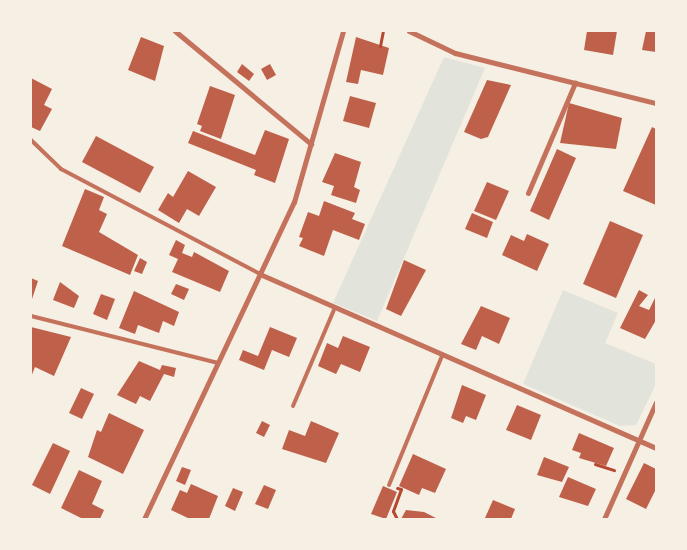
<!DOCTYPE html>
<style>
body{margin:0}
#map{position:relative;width:687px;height:550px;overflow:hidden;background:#f6efe4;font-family:Signika,sans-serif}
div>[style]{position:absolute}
.green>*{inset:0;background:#e2e4dc}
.building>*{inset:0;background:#bf614a}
.path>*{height:3px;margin:-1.5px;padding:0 1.5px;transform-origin:1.5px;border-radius:1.5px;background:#b5482f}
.service>*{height:4px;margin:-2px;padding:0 2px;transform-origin:2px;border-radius:2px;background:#c5725c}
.minor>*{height:5px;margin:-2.5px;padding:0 2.5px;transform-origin:2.5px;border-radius:2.5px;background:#c5725c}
span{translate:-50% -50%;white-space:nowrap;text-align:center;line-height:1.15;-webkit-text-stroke:4px #f6efe4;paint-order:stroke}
.frame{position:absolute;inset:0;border:32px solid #f6efe4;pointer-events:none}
</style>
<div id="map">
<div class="green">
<div style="clip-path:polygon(444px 57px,485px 68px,377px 321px,333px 303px)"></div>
<div style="clip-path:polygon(563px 290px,618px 313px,605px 343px,656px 364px,656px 384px,636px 425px,620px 426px,523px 384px)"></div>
</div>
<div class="building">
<div style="clip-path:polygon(587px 31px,617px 31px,613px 55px,584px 50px)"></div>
<div style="clip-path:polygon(646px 31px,656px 31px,656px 52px,642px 50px)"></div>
<div style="clip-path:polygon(141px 37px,164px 46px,155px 81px,128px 70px)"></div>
<div style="clip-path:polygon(356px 37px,389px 48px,383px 75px,361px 70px,358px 84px,346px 82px)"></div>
<div style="clip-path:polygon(242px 64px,254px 74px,249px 81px,237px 72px)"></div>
<div style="clip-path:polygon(270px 64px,276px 75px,267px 80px,261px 69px)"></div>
<div style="clip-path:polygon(31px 78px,52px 89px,44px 105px,52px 109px,40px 131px,31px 127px)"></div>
<div style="clip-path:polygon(487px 80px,511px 85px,488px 137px,481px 139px,464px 132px)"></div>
<div style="clip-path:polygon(210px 86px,235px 95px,221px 139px,200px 131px,202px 126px,197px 124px)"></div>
<div style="clip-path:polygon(350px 96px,376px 103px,369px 128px,343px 121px)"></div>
<div style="clip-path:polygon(569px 103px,622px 118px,616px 149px,560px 143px)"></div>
<div style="clip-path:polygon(652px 127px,656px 129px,656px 205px,623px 191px)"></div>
<div style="clip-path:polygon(265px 130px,289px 139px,275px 183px,254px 175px,256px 170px,188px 143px,193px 131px,255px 155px)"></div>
<div style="clip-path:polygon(96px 136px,154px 167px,140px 193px,82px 162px)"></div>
<div style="clip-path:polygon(557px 149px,576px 158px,549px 220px,530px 211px)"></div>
<div style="clip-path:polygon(335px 153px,361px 162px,354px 187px,360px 190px,356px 203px,331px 195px,334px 186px,322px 182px)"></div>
<div style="clip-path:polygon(188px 171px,216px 187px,199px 216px,187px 209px,179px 223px,158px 210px,168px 193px,173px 197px)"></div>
<div style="clip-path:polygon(487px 182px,509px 191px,496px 220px,474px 211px)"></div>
<div style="clip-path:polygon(85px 189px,104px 197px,99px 210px,107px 214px,99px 232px,138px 255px,130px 275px,62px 246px)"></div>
<div style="clip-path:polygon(324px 201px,355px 213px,352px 219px,365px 224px,359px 240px,333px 230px,324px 256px,299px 246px,303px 238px,299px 237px,308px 212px,319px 216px)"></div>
<div style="clip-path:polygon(472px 213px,493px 222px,487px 238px,465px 229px)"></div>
<div style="clip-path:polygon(610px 221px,643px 235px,616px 298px,583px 284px)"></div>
<div style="clip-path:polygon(527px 234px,549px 244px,537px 271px,502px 255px,511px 235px,524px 241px)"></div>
<div style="clip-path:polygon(176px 240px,185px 245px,182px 253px,192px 257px,194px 252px,229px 271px,220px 292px,172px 272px,178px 259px,169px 255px)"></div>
<div style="clip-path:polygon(140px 258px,147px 262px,142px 274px,134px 271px)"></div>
<div style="clip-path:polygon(404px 260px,426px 270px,401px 316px,386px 309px)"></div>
<div style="clip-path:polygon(31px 278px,38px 281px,32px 299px,31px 299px)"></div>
<div style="clip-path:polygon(60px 282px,79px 296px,74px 308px,53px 300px)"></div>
<div style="clip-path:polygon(176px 284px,189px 289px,184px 300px,171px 294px)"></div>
<div style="clip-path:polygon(639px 290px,648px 295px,639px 306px,649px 310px,656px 296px,656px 320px,645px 339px,620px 328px)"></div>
<div style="clip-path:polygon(134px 291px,179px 312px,174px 326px,163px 321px,159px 333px,138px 325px,135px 334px,119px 328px)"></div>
<div style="clip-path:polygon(101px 294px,115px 299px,107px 320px,93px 314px)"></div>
<div style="clip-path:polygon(481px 306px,510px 318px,499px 344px,482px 336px,476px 350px,461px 344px)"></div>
<div style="clip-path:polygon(31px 327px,71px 337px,54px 376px,35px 367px,31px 377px)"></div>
<div style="clip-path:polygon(270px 327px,297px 338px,289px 357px,272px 350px,264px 370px,239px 360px,243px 350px,258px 356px)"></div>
<div style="clip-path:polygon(343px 336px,370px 347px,360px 372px,341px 364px,336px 374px,318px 366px,327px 343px,338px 348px)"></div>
<div style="clip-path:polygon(139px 361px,160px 370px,162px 365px,176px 368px,174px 377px,164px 374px,150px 401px,140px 396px,136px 404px,117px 395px)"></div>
<div style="clip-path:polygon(462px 385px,486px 395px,476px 420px,466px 416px,463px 423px,451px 418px)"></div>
<div style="clip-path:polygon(81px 388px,94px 394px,82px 419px,69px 413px)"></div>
<div style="clip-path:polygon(517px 405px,541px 415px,531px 440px,506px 430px)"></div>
<div style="clip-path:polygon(109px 413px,144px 430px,123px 474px,88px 457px,97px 430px,101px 432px)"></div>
<div style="clip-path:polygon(262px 421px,270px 425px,264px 437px,256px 433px)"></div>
<div style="clip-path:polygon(311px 421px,339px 433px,326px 463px,282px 449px,289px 430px,305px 436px)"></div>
<div style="clip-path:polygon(579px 433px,614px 448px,606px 466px,579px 458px,581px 453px,572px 450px)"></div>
<div style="clip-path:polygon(53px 443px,70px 451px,50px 494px,32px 485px)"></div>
<div style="clip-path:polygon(413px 454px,446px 469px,435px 493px,422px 488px,419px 495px,399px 486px)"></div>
<div style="clip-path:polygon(544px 457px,569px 467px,562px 482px,537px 475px)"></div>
<div style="clip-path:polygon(644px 463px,656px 469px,656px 489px,646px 509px,626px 499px)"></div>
<div style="clip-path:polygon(182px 467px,191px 470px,185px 485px,176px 481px)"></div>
<div style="clip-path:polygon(79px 470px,102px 481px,92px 504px,104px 510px,100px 519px,83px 519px,61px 508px)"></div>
<div style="clip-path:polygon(568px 477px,596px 489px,588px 506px,559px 497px)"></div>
<div style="clip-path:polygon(191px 484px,218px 496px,209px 519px,190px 519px,171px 510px,180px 490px,187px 493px)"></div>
<div style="clip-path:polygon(264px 485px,276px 490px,268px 509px,255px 504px)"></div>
<div style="clip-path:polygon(383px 486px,397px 492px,386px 519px,371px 514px)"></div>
<div style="clip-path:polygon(233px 488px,243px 492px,235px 511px,225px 506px)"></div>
<div style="clip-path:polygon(493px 500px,515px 509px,511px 519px,485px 518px)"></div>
<div style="clip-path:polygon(406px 510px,424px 512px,438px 519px,401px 519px)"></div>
</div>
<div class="path">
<div style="left:380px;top:46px;width:15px;rotate:-79deg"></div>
<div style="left:595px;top:464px;width:20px;rotate:18deg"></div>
<div style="left:397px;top:519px;width:9px;rotate:-117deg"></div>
<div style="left:393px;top:511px;width:23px;rotate:-70deg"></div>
<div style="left:401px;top:489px;width:4px;rotate:-166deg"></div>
</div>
<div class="service">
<div style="left:31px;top:140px;width:42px;rotate:44deg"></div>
<div style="left:61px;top:169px;width:225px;rotate:27.8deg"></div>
<div style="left:31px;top:316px;width:193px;rotate:14.1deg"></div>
<div style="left:293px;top:406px;width:104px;rotate:-66.9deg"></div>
<div style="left:389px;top:485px;width:139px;rotate:-67.7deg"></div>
</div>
<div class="minor">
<div style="left:175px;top:31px;width:177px;rotate:39.7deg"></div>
<div style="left:409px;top:31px;width:51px;rotate:25.6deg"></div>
<div style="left:455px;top:53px;width:207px;rotate:14deg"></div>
<div style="left:528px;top:193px;width:120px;rotate:-66.9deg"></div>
<div style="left:262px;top:275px;width:430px;rotate:23.7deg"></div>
<div style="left:144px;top:519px;width:351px;rotate:-64.7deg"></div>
<div style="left:294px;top:202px;width:178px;rotate:-74deg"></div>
<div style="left:604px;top:519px;width:128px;rotate:-66deg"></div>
</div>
<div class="frame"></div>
</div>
